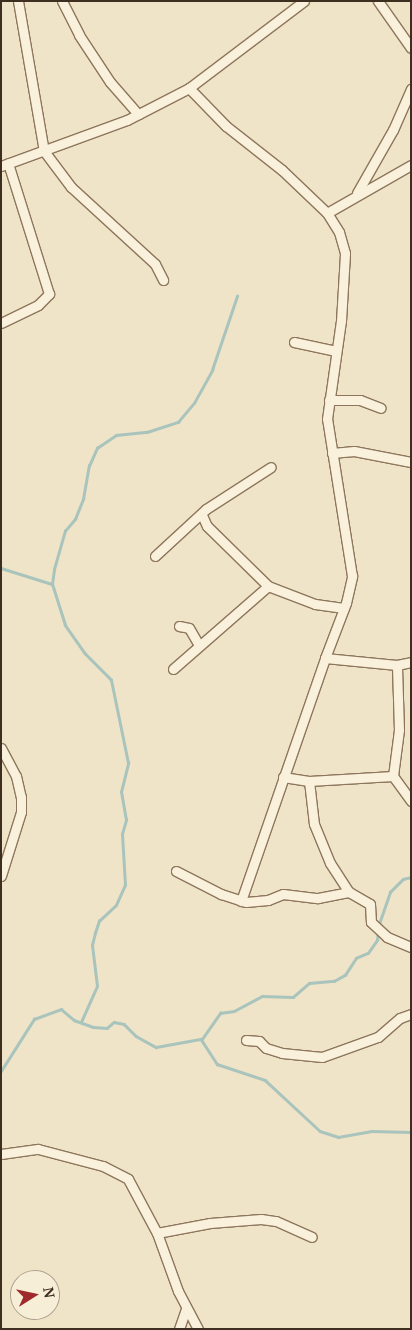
<!DOCTYPE html>
<style>
body{margin:0}
#map{position:relative;width:412px;height:1330px;overflow:hidden;background:#f0e4c8;font-family:"Noto Serif",serif}
div>[style]{position:absolute}
.stream>*{height:2.5px;margin:-1.25px;padding:0 1.25px;transform-origin:1.25px;border-radius:1.25px;background:#a9c4bc}
.roads{filter:drop-shadow(1px 0 #8d765c) drop-shadow(-1px 0 #8d765c) drop-shadow(0 1px #8d765c) drop-shadow(0 -1px #8d765c)}
.minor>*{height:9px;margin:-4.5px;padding:0 4.5px;transform-origin:4.5px;border-radius:4.5px;background:#faf1dc}
span{translate:-50% -50%;white-space:nowrap;text-align:center;line-height:1.15;-webkit-text-stroke:4px #f7eed8;paint-order:stroke}
.frame{position:absolute;inset:0;border:2px solid #3d2e20;pointer-events:none}
.north{position:absolute;left:10px;top:1270px;width:50px;height:50px;box-sizing:border-box;background:#f7eed8;border:1px solid #ada18e;border-radius:50%;rotate:80deg;font-size:14px;font-weight:700;line-height:20px;text-align:center;color:#3d2e20}
.north::after{content:'';display:block;margin:auto;width:18px;height:22px;background:#9e2a2b;clip-path:polygon(50% 0,100% 100%,50% 72%,0 100%)}
</style>
<div id="map">
<div class="stream">
<div style="left:1px;top:568px;width:53px;rotate:17.4deg"></div>
<div style="left:378px;top:927px;width:37px;rotate:-71deg"></div>
<div style="left:390px;top:892px;width:18px;rotate:-45deg"></div>
<div style="left:403px;top:879px;width:8px;rotate:-14deg"></div>
<div style="left:81px;top:1022px;width:39px;rotate:-66deg"></div>
<div style="left:97px;top:986px;width:41px;rotate:-97deg"></div>
<div style="left:92px;top:945px;width:12px;rotate:-76deg"></div>
<div style="left:95px;top:933px;width:13px;rotate:-72deg"></div>
<div style="left:99px;top:921px;width:23px;rotate:-43deg"></div>
<div style="left:116px;top:905px;width:22px;rotate:-66deg"></div>
<div style="left:125px;top:885px;width:51px;rotate:-93.4deg"></div>
<div style="left:122px;top:834px;width:15px;rotate:-74deg"></div>
<div style="left:126px;top:820px;width:28px;rotate:-100deg"></div>
<div style="left:121px;top:792px;width:30px;rotate:-76deg"></div>
<div style="left:128px;top:763px;width:85px;rotate:-101.6deg"></div>
<div style="left:111px;top:680px;width:37px;rotate:-135deg"></div>
<div style="left:85px;top:654px;width:35px;rotate:-125deg"></div>
<div style="left:65px;top:625px;width:43px;rotate:-107.6deg"></div>
<div style="left:52px;top:584px;width:15px;rotate:-82deg"></div>
<div style="left:54px;top:569px;width:40px;rotate:-74deg"></div>
<div style="left:65px;top:531px;width:16px;rotate:-50deg"></div>
<div style="left:75px;top:519px;width:22px;rotate:-68deg"></div>
<div style="left:83px;top:499px;width:34px;rotate:-80deg"></div>
<div style="left:89px;top:466px;width:20px;rotate:-66deg"></div>
<div style="left:97px;top:448px;width:23px;rotate:-34deg"></div>
<div style="left:116px;top:435px;width:31px;rotate:-6deg"></div>
<div style="left:147px;top:432px;width:33px;rotate:-18deg"></div>
<div style="left:178px;top:422px;width:25px;rotate:-50deg"></div>
<div style="left:194px;top:403px;width:38px;rotate:-61deg"></div>
<div style="left:212px;top:370px;width:78px;rotate:-71.3deg"></div>
<div style="left:202px;top:1039px;width:32px;rotate:-55deg"></div>
<div style="left:220px;top:1013px;width:14px;rotate:-8deg"></div>
<div style="left:234px;top:1011px;width:32px;rotate:-28deg"></div>
<div style="left:262px;top:996px;width:31px;rotate:2deg"></div>
<div style="left:293px;top:997px;width:21px;rotate:-41deg"></div>
<div style="left:309px;top:983px;width:25px;rotate:-5deg"></div>
<div style="left:334px;top:981px;width:13px;rotate:-29deg"></div>
<div style="left:345px;top:975px;width:20px;rotate:-57deg"></div>
<div style="left:356px;top:958px;width:13px;rotate:-23deg"></div>
<div style="left:368px;top:953px;width:16px;rotate:-55deg"></div>
<div style="left:377px;top:940px;width:8px;rotate:-83deg"></div>
<div style="left:1px;top:1071px;width:62px;rotate:-57.6deg"></div>
<div style="left:34px;top:1019px;width:29px;rotate:-20deg"></div>
<div style="left:61px;top:1009px;width:17px;rotate:40deg"></div>
<div style="left:74px;top:1020px;width:20px;rotate:20deg"></div>
<div style="left:93px;top:1027px;width:14px;rotate:4deg"></div>
<div style="left:107px;top:1028px;width:9px;rotate:-41deg"></div>
<div style="left:114px;top:1022px;width:10px;rotate:11deg"></div>
<div style="left:124px;top:1024px;width:17px;rotate:45deg"></div>
<div style="left:136px;top:1036px;width:23px;rotate:29deg"></div>
<div style="left:156px;top:1047px;width:46px;rotate:-10.1deg"></div>
<div style="left:201px;top:1039px;width:30px;rotate:57deg"></div>
<div style="left:217px;top:1064px;width:51px;rotate:18.4deg"></div>
<div style="left:265px;top:1080px;width:75px;rotate:42.8deg"></div>
<div style="left:320px;top:1131px;width:19px;rotate:18deg"></div>
<div style="left:338px;top:1137px;width:34px;rotate:-10deg"></div>
<div style="left:371px;top:1131px;width:40px;rotate:1.4deg"></div>
</div>
<div class="roads">
<div class="minor">
<div style="left:18px;top:1px;width:152px;rotate:80.2deg"></div>
<div style="left:44px;top:151px;width:45px;rotate:53.1deg"></div>
<div style="left:71px;top:187px;width:114px;rotate:42.5deg"></div>
<div style="left:155px;top:264px;width:18px;rotate:63deg"></div>
<div style="left:62px;top:1px;width:38px;rotate:63deg"></div>
<div style="left:79px;top:35px;width:56px;rotate:56.6deg"></div>
<div style="left:110px;top:82px;width:43px;rotate:48.8deg"></div>
<div style="left:378px;top:1px;width:57px;rotate:54.9deg"></div>
<div style="left:189px;top:88px;width:53px;rotate:45.8deg"></div>
<div style="left:226px;top:126px;width:71px;rotate:38.2deg"></div>
<div style="left:282px;top:170px;width:62px;rotate:43.7deg"></div>
<div style="left:327px;top:213px;width:97px;rotate:-29.7deg"></div>
<div style="left:1px;top:166px;width:134px;rotate:-20.1deg"></div>
<div style="left:127px;top:120px;width:70px;rotate:-27.3deg"></div>
<div style="left:189px;top:88px;width:144px;rotate:-37.1deg"></div>
<div style="left:357px;top:193px;width:73px;rotate:-60.3deg"></div>
<div style="left:393px;top:130px;width:45px;rotate:-66.3deg"></div>
<div style="left:1px;top:323px;width:41px;rotate:-25.9deg"></div>
<div style="left:38px;top:305px;width:16px;rotate:-45deg"></div>
<div style="left:49px;top:294px;width:137px;rotate:-107.4deg"></div>
<div style="left:294px;top:342px;width:43px;rotate:12.1deg"></div>
<div style="left:329px;top:400px;width:31px"></div>
<div style="left:360px;top:400px;width:22px;rotate:21deg"></div>
<div style="left:332px;top:453px;width:22px;rotate:-5deg"></div>
<div style="left:354px;top:451px;width:58px;rotate:10.9deg"></div>
<div style="left:202px;top:515px;width:12px;rotate:66deg"></div>
<div style="left:207px;top:526px;width:86px;rotate:44.5deg"></div>
<div style="left:268px;top:586px;width:50px;rotate:21deg"></div>
<div style="left:315px;top:604px;width:29px;rotate:8deg"></div>
<div style="left:155px;top:556px;width:69px;rotate:-42.7deg"></div>
<div style="left:206px;top:509px;width:77px;rotate:-32.9deg"></div>
<div style="left:179px;top:626px;width:10px;rotate:11deg"></div>
<div style="left:189px;top:628px;width:20px;rotate:60deg"></div>
<div style="left:325px;top:658px;width:59px;rotate:-69.1deg"></div>
<div style="left:346px;top:603px;width:28px;rotate:-77deg"></div>
<div style="left:352px;top:576px;width:159px;rotate:-99deg"></div>
<div style="left:327px;top:419px;width:99px;rotate:-81.9deg"></div>
<div style="left:341px;top:321px;width:68px;rotate:-86.6deg"></div>
<div style="left:345px;top:253px;width:22px;rotate:-106deg"></div>
<div style="left:339px;top:232px;width:22px;rotate:-122deg"></div>
<div style="left:173px;top:669px;width:126px;rotate:-41.1deg"></div>
<div style="left:1px;top:748px;width:32px;rotate:62deg"></div>
<div style="left:16px;top:776px;width:22px;rotate:77deg"></div>
<div style="left:21px;top:797px;width:15px;rotate:90deg"></div>
<div style="left:21px;top:812px;width:67px;rotate:107.4deg"></div>
<div style="left:393px;top:776px;width:31px;rotate:54deg"></div>
<div style="left:283px;top:777px;width:26px;rotate:9deg"></div>
<div style="left:309px;top:781px;width:84px;rotate:-3.4deg"></div>
<div style="left:393px;top:776px;width:46px;rotate:-82.6deg"></div>
<div style="left:399px;top:730px;width:65px;rotate:-91.8deg"></div>
<div style="left:309px;top:781px;width:43px;rotate:83.4deg"></div>
<div style="left:314px;top:824px;width:42px;rotate:67.7deg"></div>
<div style="left:330px;top:863px;width:35px;rotate:57deg"></div>
<div style="left:349px;top:892px;width:24px;rotate:30deg"></div>
<div style="left:370px;top:904px;width:18px;rotate:87deg"></div>
<div style="left:371px;top:922px;width:22px;rotate:43deg"></div>
<div style="left:387px;top:937px;width:26px;rotate:23deg"></div>
<div style="left:176px;top:871px;width:51px;rotate:27.1deg"></div>
<div style="left:221px;top:894px;width:26px;rotate:18deg"></div>
<div style="left:246px;top:902px;width:22px;rotate:-5deg"></div>
<div style="left:268px;top:900px;width:16px;rotate:-22deg"></div>
<div style="left:283px;top:894px;width:35px;rotate:7deg"></div>
<div style="left:318px;top:898px;width:32px;rotate:-11deg"></div>
<div style="left:241px;top:901px;width:257px;rotate:-70.9deg"></div>
<div style="left:325px;top:658px;width:72px;rotate:5.6deg"></div>
<div style="left:397px;top:665px;width:14px;rotate:-12deg"></div>
<div style="left:246px;top:1040px;width:13px;rotate:4deg"></div>
<div style="left:259px;top:1041px;width:10px;rotate:45deg"></div>
<div style="left:266px;top:1048px;width:17px;rotate:17deg"></div>
<div style="left:282px;top:1053px;width:40px;rotate:5.7deg"></div>
<div style="left:322px;top:1057px;width:59px;rotate:-19.7deg"></div>
<div style="left:378px;top:1037px;width:29px;rotate:-41deg"></div>
<div style="left:400px;top:1018px;width:12px;rotate:-20deg"></div>
<div style="left:1px;top:1154px;width:37px;rotate:-8deg"></div>
<div style="left:38px;top:1149px;width:67px;rotate:14.7deg"></div>
<div style="left:103px;top:1166px;width:28px;rotate:27deg"></div>
<div style="left:128px;top:1179px;width:61px;rotate:61.8deg"></div>
<div style="left:157px;top:1233px;width:62px;rotate:70.1deg"></div>
<div style="left:178px;top:1291px;width:43px;rotate:62.2deg"></div>
<div style="left:157px;top:1233px;width:54px;rotate:-10.7deg"></div>
<div style="left:210px;top:1223px;width:51px;rotate:-4.5deg"></div>
<div style="left:261px;top:1219px;width:15px;rotate:8deg"></div>
<div style="left:276px;top:1221px;width:39px;rotate:24deg"></div>
<div style="left:179px;top:1329px;width:21px;rotate:-71deg"></div>
</div>
</div>
<div class="frame"></div>
<div class="north">N</div>
</div>
